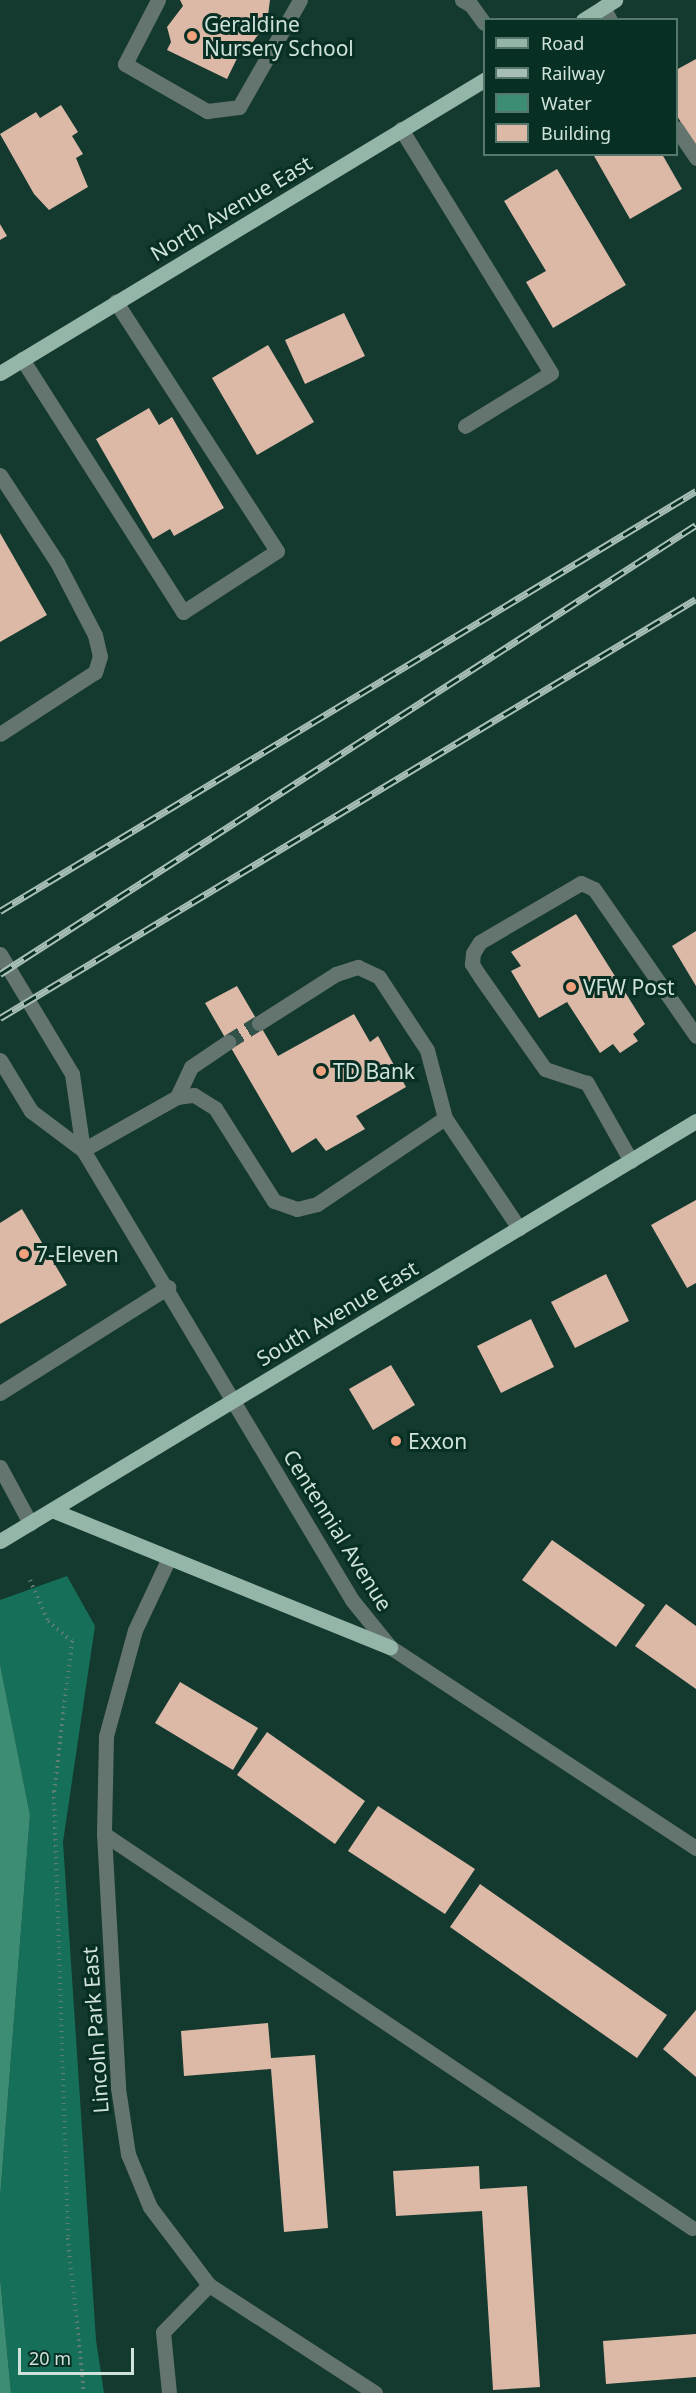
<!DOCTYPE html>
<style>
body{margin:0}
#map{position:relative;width:696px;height:2393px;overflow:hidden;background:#14392e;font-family:"Noto Sans",sans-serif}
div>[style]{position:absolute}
.forest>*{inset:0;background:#166f58}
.water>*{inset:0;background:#3c8d74}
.building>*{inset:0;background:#dcb8a7}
.minor-tunnel>*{height:15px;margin-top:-7.5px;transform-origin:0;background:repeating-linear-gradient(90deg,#305248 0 15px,transparent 0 23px)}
.path>*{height:4px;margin-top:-2px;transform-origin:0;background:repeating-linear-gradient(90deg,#5f7e74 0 1.5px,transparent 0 6px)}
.minor>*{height:15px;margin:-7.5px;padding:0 7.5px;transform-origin:7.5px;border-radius:7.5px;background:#64746e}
.major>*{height:15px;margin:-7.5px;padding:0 7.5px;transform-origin:7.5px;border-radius:7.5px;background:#94b6a9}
.rail>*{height:7px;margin-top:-3.5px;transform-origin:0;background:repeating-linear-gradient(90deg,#082f24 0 14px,#a7bfb6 0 28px);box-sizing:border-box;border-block:2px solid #a7bfb6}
.dots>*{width:16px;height:16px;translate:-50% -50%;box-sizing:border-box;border:3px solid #082f24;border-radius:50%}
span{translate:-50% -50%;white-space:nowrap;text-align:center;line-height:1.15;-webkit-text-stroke:6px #082f24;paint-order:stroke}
.poi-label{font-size:21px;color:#cee2da}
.left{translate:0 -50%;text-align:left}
.street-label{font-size:21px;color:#cee2da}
.legend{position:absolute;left:483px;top:18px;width:195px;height:138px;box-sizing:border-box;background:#082f24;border:2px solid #57776d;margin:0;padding:8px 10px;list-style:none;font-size:18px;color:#cee2da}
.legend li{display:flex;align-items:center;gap:12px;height:30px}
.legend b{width:30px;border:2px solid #57776d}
.scale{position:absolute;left:18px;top:2348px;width:116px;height:27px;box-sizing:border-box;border:3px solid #cee2da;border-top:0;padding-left:8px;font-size:18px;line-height:21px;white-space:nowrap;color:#cee2da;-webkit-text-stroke:4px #082f24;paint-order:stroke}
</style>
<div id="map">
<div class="forest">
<div style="clip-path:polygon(67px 1576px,95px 1626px,63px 1842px,96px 2340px,104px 2393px,11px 2393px,0 2277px,0 2198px,30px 1815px,0 1664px,0 1600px)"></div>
</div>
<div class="water">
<div style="clip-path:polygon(0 1664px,30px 1815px,0 2198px)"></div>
<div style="clip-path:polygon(0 2277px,11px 2393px,0 2393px)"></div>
</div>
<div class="building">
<div style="clip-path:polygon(180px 0,270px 0,267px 23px,249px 47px,244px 44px,227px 79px,167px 50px,171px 42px,167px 27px,183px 6px)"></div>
<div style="clip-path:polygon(696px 59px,696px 148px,676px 114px,676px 70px)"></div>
<div style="clip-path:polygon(61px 105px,78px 132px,72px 136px,83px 154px,76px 158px,88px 187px,49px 210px,34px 194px,0 134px,36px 112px,40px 118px)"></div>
<div style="clip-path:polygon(593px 154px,662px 154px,682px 189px,630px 219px)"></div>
<div style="clip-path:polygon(557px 169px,626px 285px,553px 328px,526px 282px,546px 271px,504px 201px)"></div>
<div style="clip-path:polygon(0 224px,7px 236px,0 240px)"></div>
<div style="clip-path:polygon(344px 313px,365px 356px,305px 384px,285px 340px)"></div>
<div style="clip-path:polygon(268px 345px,314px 422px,257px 455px,212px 378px)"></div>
<div style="clip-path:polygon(149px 408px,159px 425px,172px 417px,224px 508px,174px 536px,170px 529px,153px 539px,96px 439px)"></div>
<div style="clip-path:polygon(0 533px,47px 615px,0 642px)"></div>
<div style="clip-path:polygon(576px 914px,645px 1024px,633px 1034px,638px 1041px,620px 1053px,613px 1044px,600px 1053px,567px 1002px,539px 1018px,511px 971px,521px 966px,511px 952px)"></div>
<div style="clip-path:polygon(696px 931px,696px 986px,672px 946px)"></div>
<div style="clip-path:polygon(237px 986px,278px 1056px,354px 1014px,370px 1042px,378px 1036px,406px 1087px,356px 1116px,365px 1129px,326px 1151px,316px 1138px,292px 1153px,205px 1003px)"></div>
<div style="clip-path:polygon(696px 1200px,696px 1283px,687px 1288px,651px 1225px)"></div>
<div style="clip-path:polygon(22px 1209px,67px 1285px,0 1324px,0 1223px)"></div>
<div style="clip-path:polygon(606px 1274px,629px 1321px,575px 1348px,551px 1302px)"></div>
<div style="clip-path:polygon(531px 1319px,554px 1367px,501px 1393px,477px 1346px)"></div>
<div style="clip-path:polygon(391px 1365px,415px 1405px,373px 1430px,349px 1389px)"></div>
<div style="clip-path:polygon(552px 1540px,645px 1605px,616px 1647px,522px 1580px)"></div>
<div style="clip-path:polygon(666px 1604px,696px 1626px,696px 1689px,635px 1646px)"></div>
<div style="clip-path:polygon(180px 1682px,258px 1728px,233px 1770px,155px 1723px)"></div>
<div style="clip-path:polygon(267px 1732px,365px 1801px,335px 1844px,237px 1775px)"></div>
<div style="clip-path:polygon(378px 1806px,475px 1869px,445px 1914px,348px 1851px)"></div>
<div style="clip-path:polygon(480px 1884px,667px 2015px,637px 2058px,450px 1927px)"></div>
<div style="clip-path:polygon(696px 2010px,696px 2077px,663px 2049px)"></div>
<div style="clip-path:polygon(268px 2023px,271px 2058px,315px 2055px,328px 2228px,284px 2232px,271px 2069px,184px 2076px,181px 2031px)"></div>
<div style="clip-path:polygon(479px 2166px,480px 2189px,527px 2186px,540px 2387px,493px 2390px,482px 2211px,396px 2216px,393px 2171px)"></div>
<div style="clip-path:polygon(696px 2334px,696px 2377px,606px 2384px,603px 2341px)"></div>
</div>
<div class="minor-tunnel">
<div style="left:228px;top:1042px;width:36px;rotate:-32deg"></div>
</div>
<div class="path">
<div style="left:30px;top:1580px;width:45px;rotate:66.3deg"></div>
<div style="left:48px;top:1621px;width:31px;rotate:40deg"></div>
<div style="left:72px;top:1641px;width:151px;rotate:96.8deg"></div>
<div style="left:54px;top:1791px;width:447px;rotate:88.2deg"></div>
<div style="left:68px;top:2238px;width:156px;rotate:84.1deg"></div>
</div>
<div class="minor">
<div style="left:158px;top:0;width:72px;rotate:117.3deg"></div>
<div style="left:125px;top:64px;width:95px;rotate:29.8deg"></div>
<div style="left:207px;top:111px;width:32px;rotate:-7deg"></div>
<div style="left:239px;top:107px;width:123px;rotate:-60.3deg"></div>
<div style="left:462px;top:0;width:10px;rotate:29deg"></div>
<div style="left:471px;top:5px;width:22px;rotate:54deg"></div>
<div style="left:603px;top:7px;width:15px;rotate:62deg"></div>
<div style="left:676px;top:128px;width:36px;rotate:56deg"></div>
<div style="left:401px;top:129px;width:286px;rotate:58.4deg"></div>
<div style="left:551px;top:373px;width:101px;rotate:148.4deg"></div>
<div style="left:22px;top:359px;width:300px;rotate:57.5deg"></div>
<div style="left:183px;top:612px;width:112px;rotate:-33deg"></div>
<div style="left:277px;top:551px;width:297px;rotate:-122.9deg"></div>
<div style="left:0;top:475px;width:104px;rotate:56.8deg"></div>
<div style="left:57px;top:562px;width:82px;rotate:62.5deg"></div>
<div style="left:95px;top:635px;width:22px;rotate:77deg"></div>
<div style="left:100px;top:656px;width:17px;rotate:107deg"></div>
<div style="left:95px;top:672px;width:113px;rotate:146.9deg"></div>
<div style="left:0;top:954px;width:140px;rotate:59deg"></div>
<div style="left:72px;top:1074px;width:77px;rotate:81.8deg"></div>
<div style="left:259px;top:1023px;width:91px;rotate:-32.5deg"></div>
<div style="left:336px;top:974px;width:23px;rotate:-18deg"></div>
<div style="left:358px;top:967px;width:23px;rotate:25deg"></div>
<div style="left:379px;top:977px;width:87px;rotate:56.7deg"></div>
<div style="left:427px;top:1050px;width:70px;rotate:75.2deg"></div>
<div style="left:445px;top:1118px;width:133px;rotate:56.1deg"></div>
<div style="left:0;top:1060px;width:60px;rotate:58.7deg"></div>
<div style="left:31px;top:1111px;width:65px;rotate:36.9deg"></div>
<div style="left:83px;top:1150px;width:524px;rotate:59.13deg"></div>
<div style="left:352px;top:1600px;width:60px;rotate:51deg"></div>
<div style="left:390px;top:1647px;width:366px;rotate:33.3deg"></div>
<div style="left:177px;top:1097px;width:33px;rotate:-65deg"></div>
<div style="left:191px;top:1067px;width:45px;rotate:-34deg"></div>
<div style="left:83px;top:1150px;width:108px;rotate:-29.4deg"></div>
<div style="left:177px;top:1097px;width:17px;rotate:-7deg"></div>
<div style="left:194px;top:1095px;width:25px;rotate:32deg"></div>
<div style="left:215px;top:1108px;width:110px;rotate:57.6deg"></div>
<div style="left:274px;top:1201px;width:24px;rotate:19deg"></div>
<div style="left:297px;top:1209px;width:21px;rotate:-14deg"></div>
<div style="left:317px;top:1204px;width:154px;rotate:-33.9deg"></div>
<div style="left:631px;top:1161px;width:90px;rotate:-119.4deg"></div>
<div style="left:587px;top:1083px;width:44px;rotate:-161.6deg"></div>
<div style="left:545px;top:1069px;width:111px;rotate:-125.1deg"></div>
<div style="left:481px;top:978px;width:17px;rotate:-123deg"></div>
<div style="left:472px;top:964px;width:11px;rotate:-85deg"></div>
<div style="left:473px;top:953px;width:13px;rotate:-58deg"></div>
<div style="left:480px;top:942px;width:117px;rotate:-30.3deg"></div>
<div style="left:581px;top:883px;width:14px;rotate:25deg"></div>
<div style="left:594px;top:889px;width:179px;rotate:55.2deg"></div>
<div style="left:0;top:1393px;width:199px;rotate:-32.2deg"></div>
<div style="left:0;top:1467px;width:64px;rotate:61.8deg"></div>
<div style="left:168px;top:1560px;width:77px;rotate:115.2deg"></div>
<div style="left:135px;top:1630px;width:110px;rotate:105.3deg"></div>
<div style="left:106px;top:1736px;width:98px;rotate:91.2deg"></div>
<div style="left:104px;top:1834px;width:254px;rotate:86.8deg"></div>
<div style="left:118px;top:2088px;width:67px;rotate:81.4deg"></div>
<div style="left:128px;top:2154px;width:57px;rotate:67.5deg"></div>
<div style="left:150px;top:2207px;width:98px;rotate:52.9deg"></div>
<div style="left:209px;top:2285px;width:198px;rotate:33deg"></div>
<div style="left:104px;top:1834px;width:708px;rotate:33.82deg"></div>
<div style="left:169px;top:2393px;width:61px;rotate:-95.6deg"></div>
<div style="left:163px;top:2332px;width:66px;rotate:-45.6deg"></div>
</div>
<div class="major">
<div style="left:583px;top:20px;width:38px;rotate:-32deg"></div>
<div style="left:0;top:373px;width:566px;rotate:-31.19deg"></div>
<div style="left:52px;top:1510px;width:365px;rotate:22.1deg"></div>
<div style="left:0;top:1541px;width:813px;rotate:-31.11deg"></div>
</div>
<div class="rail">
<div style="left:0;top:911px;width:813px;rotate:-31.11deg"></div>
<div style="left:0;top:974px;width:828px;rotate:-32.83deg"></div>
<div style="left:0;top:1018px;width:812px;rotate:-31.05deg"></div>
</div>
<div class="dots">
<div style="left:192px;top:36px;background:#f1a17b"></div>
<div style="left:571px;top:987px;background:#f1a17b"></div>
<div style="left:321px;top:1071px;background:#f1a17b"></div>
<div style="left:24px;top:1254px;background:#f1a17b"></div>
<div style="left:396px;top:1441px;background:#f1a17b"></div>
</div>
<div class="poi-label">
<span class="left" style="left:204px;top:36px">Geraldine<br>Nursery School</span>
<span class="left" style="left:583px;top:987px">VFW Post</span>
<span class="left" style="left:333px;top:1071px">TD Bank</span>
<span class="left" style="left:36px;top:1254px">7-Eleven</span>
<span class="left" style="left:408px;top:1441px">Exxon</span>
</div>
<div class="street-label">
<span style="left:231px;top:208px;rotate:-31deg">North Avenue East</span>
<span style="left:337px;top:1313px;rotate:-31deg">South Avenue East</span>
<span style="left:338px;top:1530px;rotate:58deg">Centennial Avenue</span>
<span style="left:95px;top:2030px;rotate:-94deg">Lincoln Park East</span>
</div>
<ul class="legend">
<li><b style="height:8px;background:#94b6a9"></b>Road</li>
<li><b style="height:8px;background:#a7bfb6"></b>Railway</li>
<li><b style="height:16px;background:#3c8d74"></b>Water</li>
<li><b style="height:16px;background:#dcb8a7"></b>Building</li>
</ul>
<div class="scale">20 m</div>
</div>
